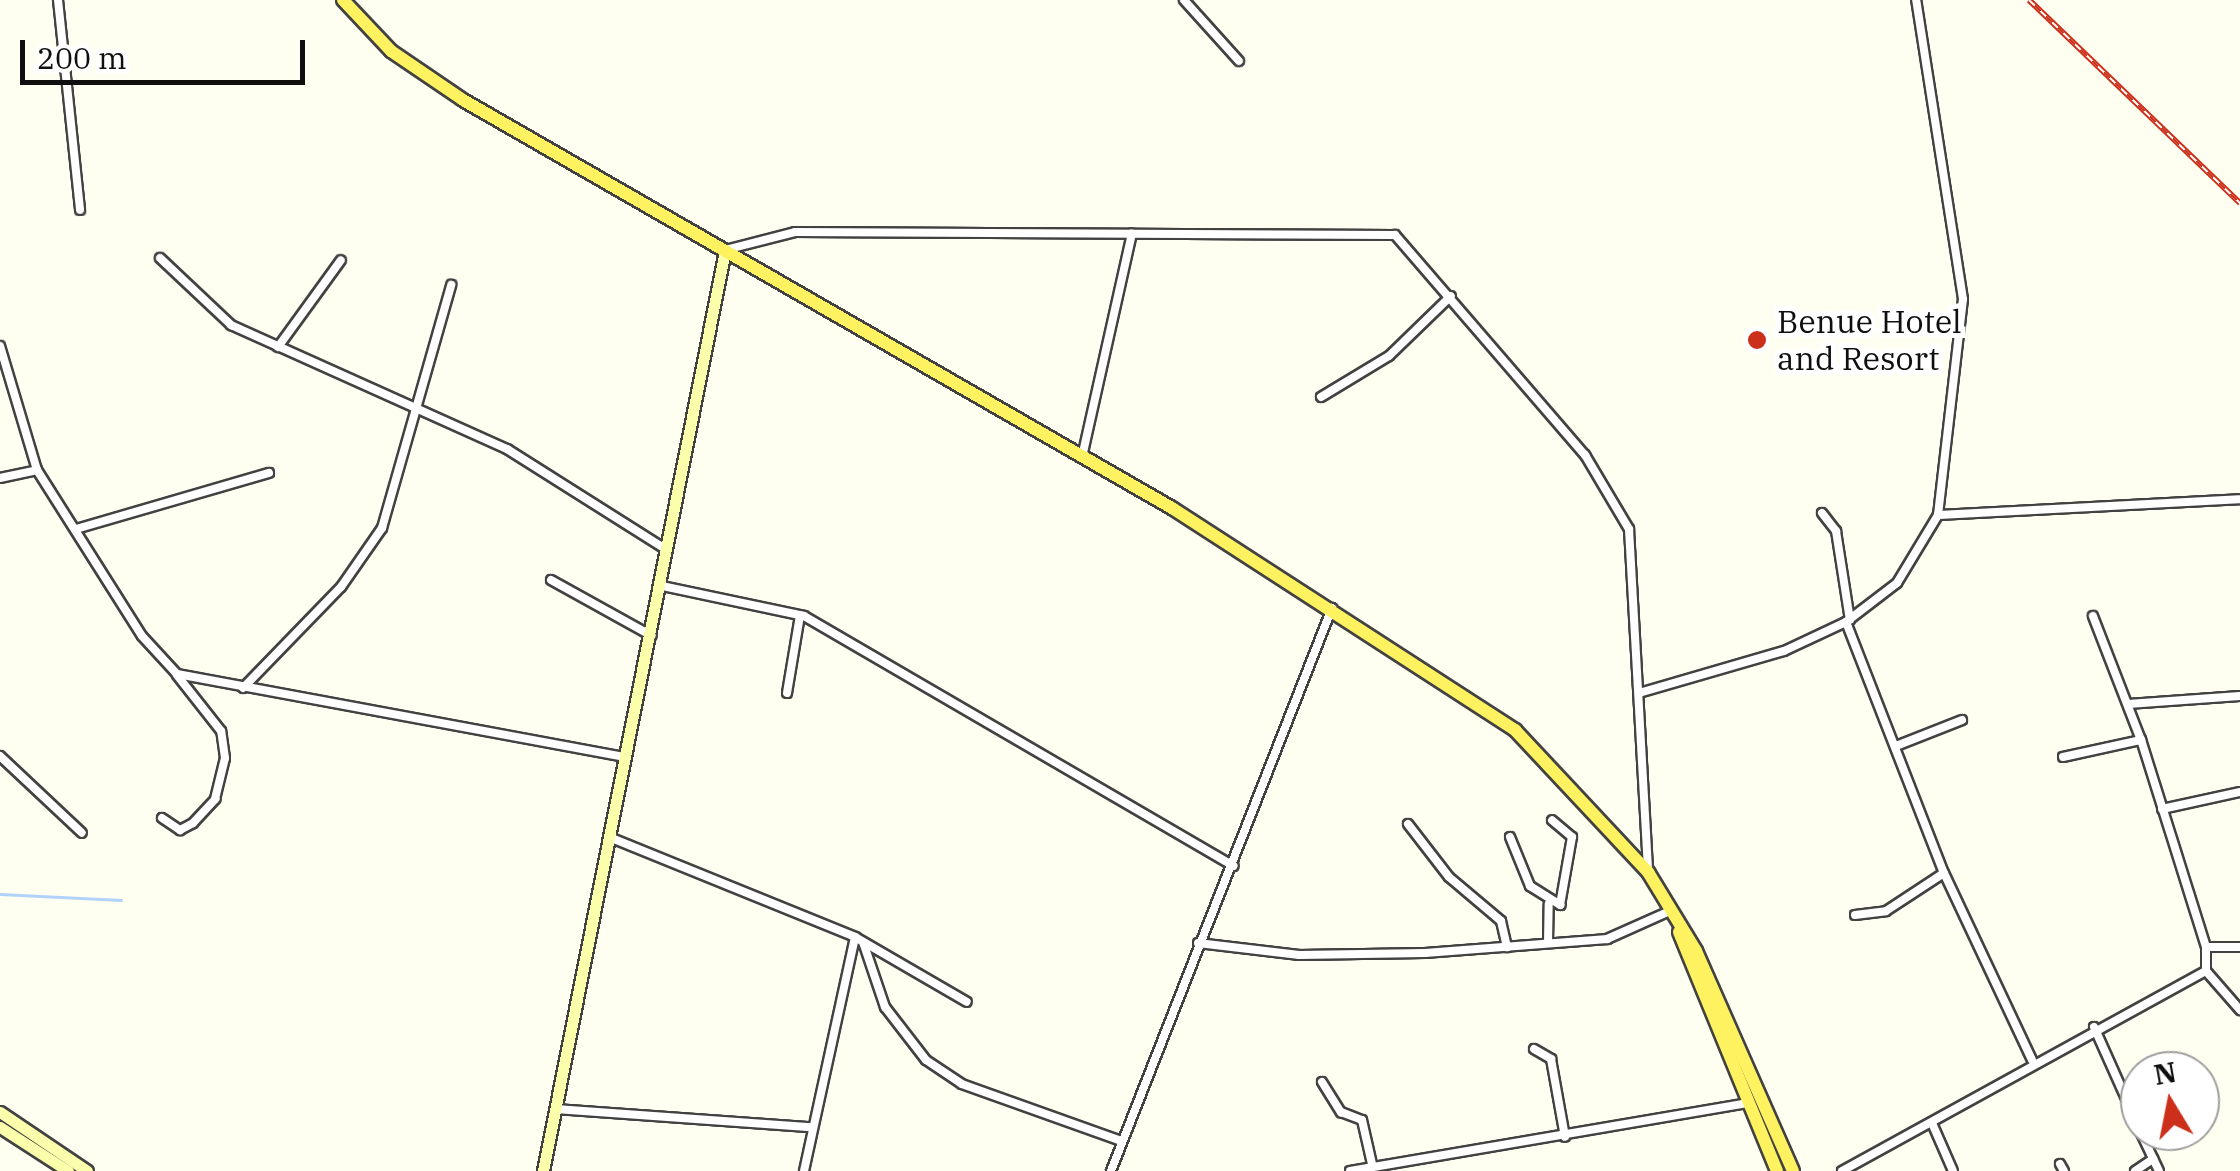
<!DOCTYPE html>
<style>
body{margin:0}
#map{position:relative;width:2240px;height:1171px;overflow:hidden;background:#fffff1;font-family:"IBM Plex Serif",serif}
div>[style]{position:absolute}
.stream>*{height:2.5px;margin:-1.25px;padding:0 1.25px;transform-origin:1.25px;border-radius:1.25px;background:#b1d3fb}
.roads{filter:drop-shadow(2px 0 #424242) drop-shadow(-2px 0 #424242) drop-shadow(0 2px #424242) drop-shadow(0 -2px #424242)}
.street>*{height:8px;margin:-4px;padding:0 4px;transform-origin:4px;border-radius:4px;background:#fff}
.secondary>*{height:11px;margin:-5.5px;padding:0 5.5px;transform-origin:5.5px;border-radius:5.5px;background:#fbffac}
.primary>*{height:12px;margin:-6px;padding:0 6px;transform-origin:6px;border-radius:6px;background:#fff261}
.rail>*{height:6px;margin-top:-3px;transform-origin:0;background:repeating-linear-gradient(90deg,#fff 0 8px,#cc2f1a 0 16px);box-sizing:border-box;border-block:2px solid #cc2f1a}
.dots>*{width:28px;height:28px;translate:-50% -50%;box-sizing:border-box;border:5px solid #fff;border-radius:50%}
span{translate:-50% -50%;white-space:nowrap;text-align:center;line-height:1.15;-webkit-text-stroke:10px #fff;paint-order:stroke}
.poi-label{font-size:32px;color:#0f0f0f}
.left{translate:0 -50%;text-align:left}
.north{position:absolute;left:2120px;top:1051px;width:100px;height:100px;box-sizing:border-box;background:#fff;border:2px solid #9f9f9f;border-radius:50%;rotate:350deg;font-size:28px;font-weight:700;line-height:40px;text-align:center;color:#0f0f0f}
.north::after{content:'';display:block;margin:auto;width:35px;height:45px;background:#cc2f1a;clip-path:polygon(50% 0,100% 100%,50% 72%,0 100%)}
.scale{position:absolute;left:20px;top:40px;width:285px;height:45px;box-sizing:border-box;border:5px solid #0f0f0f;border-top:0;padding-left:12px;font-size:30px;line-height:35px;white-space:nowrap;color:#0f0f0f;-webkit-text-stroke:8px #fff;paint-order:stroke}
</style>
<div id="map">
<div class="stream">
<div style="left:0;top:894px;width:121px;rotate:2.8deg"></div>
</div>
<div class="roads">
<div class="street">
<div style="left:58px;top:0;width:211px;rotate:84deg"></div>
<div style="left:1184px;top:0;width:82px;rotate:48deg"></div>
<div style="left:725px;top:250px;width:72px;rotate:-14.4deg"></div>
<div style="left:795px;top:232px;width:600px;rotate:0.29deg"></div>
<div style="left:1395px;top:235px;width:291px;rotate:49.2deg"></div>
<div style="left:1585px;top:455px;width:86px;rotate:59.3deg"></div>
<div style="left:1629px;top:529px;width:344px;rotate:86.8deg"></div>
<div style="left:160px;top:258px;width:98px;rotate:43.3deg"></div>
<div style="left:231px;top:325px;width:303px;rotate:24.2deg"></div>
<div style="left:507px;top:449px;width:189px;rotate:32.3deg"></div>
<div style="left:0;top:346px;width:129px;rotate:73.4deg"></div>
<div style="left:37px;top:470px;width:196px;rotate:57.7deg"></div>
<div style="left:142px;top:636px;width:52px;rotate:47.4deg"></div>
<div style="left:177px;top:674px;width:456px;rotate:10.5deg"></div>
<div style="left:278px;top:347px;width:107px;rotate:-54.1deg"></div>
<div style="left:1321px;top:397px;width:79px;rotate:-31.1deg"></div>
<div style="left:1389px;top:356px;width:86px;rotate:-44.1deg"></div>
<div style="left:1082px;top:457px;width:229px;rotate:-77.4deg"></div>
<div style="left:0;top:478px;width:38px;rotate:-12deg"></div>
<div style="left:1822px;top:513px;width:23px;rotate:52deg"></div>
<div style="left:1836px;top:531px;width:90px;rotate:81.1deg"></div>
<div style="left:1938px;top:515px;width:302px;rotate:-3deg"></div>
<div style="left:76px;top:529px;width:201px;rotate:-16.2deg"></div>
<div style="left:551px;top:580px;width:115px;rotate:29deg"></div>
<div style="left:662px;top:586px;width:145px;rotate:11.9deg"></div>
<div style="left:804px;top:616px;width:497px;rotate:30.2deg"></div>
<div style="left:1846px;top:622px;width:269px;rotate:68.7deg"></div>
<div style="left:1944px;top:873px;width:207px;rotate:64.8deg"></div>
<div style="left:243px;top:688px;width:141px;rotate:-45.9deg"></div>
<div style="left:341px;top:587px;width:72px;rotate:-55.2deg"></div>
<div style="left:382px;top:528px;width:253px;rotate:-74.1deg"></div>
<div style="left:787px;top:693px;width:79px;rotate:-80.5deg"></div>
<div style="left:1639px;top:693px;width:151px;rotate:-16.2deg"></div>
<div style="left:1784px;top:651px;width:68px;rotate:-25.1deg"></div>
<div style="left:1846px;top:622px;width:64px;rotate:-37.4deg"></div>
<div style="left:1897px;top:583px;width:79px;rotate:-58.9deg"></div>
<div style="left:1938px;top:515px;width:217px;rotate:-83.4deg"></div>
<div style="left:1963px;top:299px;width:303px;rotate:-98.9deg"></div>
<div style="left:2128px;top:704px;width:112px;rotate:-4.1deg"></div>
<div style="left:1896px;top:746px;width:71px;rotate:-21.5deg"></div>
<div style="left:0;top:756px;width:112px;rotate:43.2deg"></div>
<div style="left:2063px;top:757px;width:80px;rotate:-12.3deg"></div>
<div style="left:2162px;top:809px;width:80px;rotate:-12.3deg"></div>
<div style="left:162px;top:818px;width:22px;rotate:34deg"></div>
<div style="left:180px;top:830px;width:15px;rotate:-28deg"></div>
<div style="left:193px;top:823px;width:33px;rotate:-47deg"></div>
<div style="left:215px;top:799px;width:42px;rotate:-76.3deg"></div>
<div style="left:225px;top:758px;width:27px;rotate:-98deg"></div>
<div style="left:221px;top:731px;width:71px;rotate:-128.2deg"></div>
<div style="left:1408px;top:824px;width:67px;rotate:52.3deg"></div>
<div style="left:1449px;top:877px;width:68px;rotate:40.2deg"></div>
<div style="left:1501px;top:921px;width:27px;rotate:77deg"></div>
<div style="left:609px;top:837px;width:266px;rotate:22.1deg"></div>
<div style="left:855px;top:937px;width:129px;rotate:30.1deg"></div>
<div style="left:1510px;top:837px;width:53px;rotate:67.8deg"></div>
<div style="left:1530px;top:886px;width:36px;rotate:32deg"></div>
<div style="left:1560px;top:905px;width:69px;rotate:-80deg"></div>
<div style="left:1572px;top:837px;width:26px;rotate:-140deg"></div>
<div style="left:1855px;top:915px;width:31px;rotate:-7deg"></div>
<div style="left:1886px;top:911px;width:69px;rotate:-33.2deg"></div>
<div style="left:863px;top:942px;width:69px;rotate:71.3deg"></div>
<div style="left:885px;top:1007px;width:67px;rotate:52.3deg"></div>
<div style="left:926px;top:1060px;width:43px;rotate:33.7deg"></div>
<div style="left:962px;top:1084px;width:169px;rotate:19.7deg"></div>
<div style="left:1198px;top:943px;width:102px;rotate:6.8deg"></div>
<div style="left:1299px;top:955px;width:126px;rotate:-0.9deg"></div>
<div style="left:1425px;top:953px;width:183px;rotate:-4.4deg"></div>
<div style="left:1607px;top:939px;width:69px;rotate:-24deg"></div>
<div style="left:1548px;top:943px;width:39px;rotate:-89deg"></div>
<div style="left:2206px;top:947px;width:34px"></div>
<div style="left:2206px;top:971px;width:52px;rotate:48.9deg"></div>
<div style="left:2094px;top:1027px;width:113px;rotate:65.9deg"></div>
<div style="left:1534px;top:1049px;width:20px;rotate:30deg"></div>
<div style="left:1551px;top:1059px;width:79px;rotate:79.8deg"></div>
<div style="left:1322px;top:1082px;width:36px;rotate:58deg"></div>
<div style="left:1341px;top:1112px;width:22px;rotate:21deg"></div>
<div style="left:1362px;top:1120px;width:45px;rotate:77.2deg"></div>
<div style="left:556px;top:1109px;width:255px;rotate:4.1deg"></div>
<div style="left:1932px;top:1123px;width:52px;rotate:66.4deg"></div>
<div style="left:2140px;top:1131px;width:44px;rotate:64.6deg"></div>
<div style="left:2060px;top:1164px;width:8px;rotate:60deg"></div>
<div style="left:804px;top:1171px;width:239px;rotate:-77.7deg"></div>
<div style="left:1111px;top:1171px;width:605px;rotate:-68.57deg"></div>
<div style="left:1350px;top:1171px;width:403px;rotate:-9.7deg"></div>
<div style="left:1842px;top:1171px;width:415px;rotate:-28.8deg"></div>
<div style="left:2206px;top:971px;width:24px;rotate:-90deg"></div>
<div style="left:2206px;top:947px;width:217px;rotate:-107.4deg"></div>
<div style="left:2141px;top:740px;width:133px;rotate:-111.2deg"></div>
<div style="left:2135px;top:1171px;width:22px;rotate:-34deg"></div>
</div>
<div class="secondary">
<div style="left:0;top:1112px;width:105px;rotate:34.1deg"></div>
<div style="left:0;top:1127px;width:81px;rotate:32.9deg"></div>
<div style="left:543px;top:1171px;width:939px;rotate:-78.82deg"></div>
</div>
<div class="primary">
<div style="left:343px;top:0;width:70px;rotate:46.7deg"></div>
<div style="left:391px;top:51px;width:87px;rotate:34.2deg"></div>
<div style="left:463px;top:100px;width:818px;rotate:29.92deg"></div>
<div style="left:1172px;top:508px;width:409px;rotate:32.9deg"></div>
<div style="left:1515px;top:730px;width:195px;rotate:46.9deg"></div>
<div style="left:1648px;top:872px;width:92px;rotate:58.7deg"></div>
<div style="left:1696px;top:951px;width:240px;rotate:66.2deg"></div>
<div style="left:1679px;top:932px;width:258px;rotate:67.7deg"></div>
</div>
</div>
<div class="rail">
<div style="left:2029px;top:0;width:293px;rotate:43.9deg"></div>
</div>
<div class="dots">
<div style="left:1757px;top:340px;background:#cc2f1a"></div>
</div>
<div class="poi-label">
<span class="left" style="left:1777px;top:340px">Benue Hotel<br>and Resort</span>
</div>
<div class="north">N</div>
<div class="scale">200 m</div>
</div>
